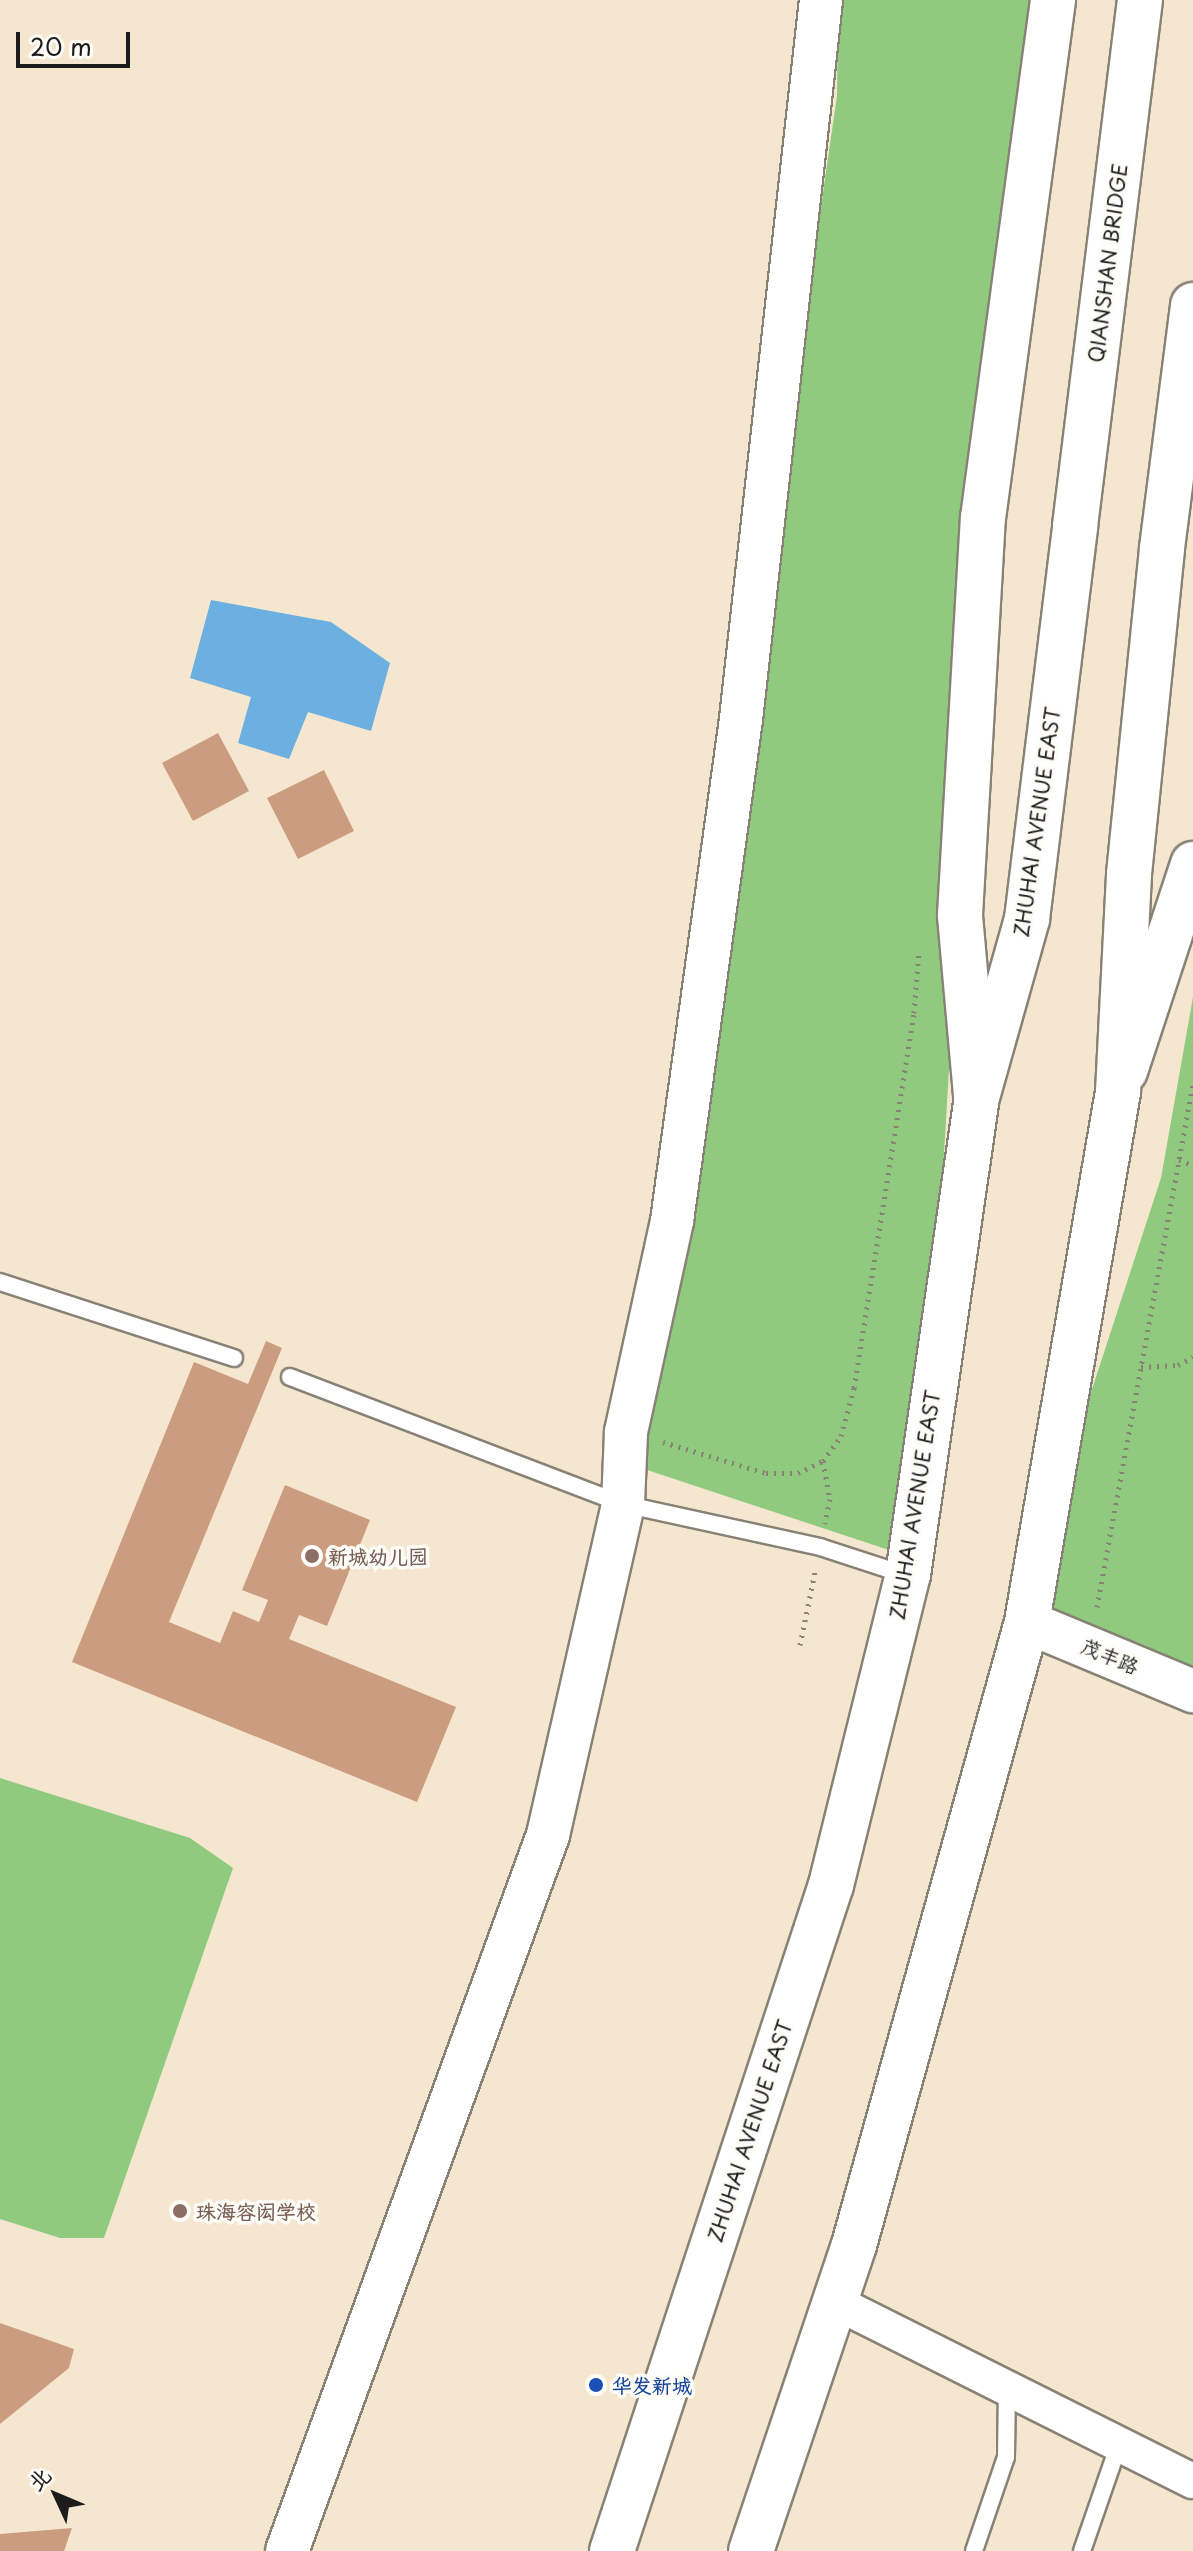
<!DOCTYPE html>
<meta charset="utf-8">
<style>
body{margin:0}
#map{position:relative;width:1193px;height:2551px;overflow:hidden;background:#f5e7cf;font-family:"Playpen Sans","LXGW WenKai TC",sans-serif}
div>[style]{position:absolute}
.green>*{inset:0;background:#90ca7e}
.water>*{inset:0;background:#6cb0e1}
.building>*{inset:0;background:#cc9c80}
.path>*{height:5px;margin-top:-2.5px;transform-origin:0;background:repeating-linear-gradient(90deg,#888276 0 2px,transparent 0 8px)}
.roads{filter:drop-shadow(2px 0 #888276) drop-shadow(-2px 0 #888276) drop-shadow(0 2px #888276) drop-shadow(0 -2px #888276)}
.service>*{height:16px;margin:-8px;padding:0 8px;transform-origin:8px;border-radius:8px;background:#fff}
.minor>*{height:34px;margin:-17px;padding:0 17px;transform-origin:17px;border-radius:17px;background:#fff}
.tertiary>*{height:42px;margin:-21px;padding:0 21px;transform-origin:21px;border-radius:21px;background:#fff}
.secondary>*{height:44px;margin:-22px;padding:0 22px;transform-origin:22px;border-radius:22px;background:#fff}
.primary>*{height:44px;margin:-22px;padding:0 22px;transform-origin:22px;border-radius:22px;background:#fff}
.trunk>*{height:44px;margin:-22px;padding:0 22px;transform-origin:22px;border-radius:22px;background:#fff}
.dots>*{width:22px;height:22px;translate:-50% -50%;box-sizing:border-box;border:4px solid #fdfcf7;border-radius:50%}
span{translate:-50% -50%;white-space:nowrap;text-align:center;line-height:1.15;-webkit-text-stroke:7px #fdfcf7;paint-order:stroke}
.street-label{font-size:20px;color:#1c1c1c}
.education-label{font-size:20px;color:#785e54;font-weight:700}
.left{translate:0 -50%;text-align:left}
.transit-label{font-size:20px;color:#164399;font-weight:700}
.north{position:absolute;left:16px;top:2455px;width:80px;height:80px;-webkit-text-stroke:6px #fdfcf7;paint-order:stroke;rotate:314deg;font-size:22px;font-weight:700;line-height:32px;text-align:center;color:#1c1c1c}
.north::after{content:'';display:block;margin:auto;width:28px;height:36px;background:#1c1c1c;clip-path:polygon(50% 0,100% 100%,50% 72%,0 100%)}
.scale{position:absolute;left:16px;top:32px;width:114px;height:36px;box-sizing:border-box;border:4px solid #1c1c1c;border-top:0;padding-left:10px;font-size:24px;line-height:28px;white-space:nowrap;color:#1c1c1c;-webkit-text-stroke:6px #fdfcf7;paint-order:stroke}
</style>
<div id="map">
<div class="green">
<div style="clip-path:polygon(838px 0,1048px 0,982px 516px,929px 1405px,895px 1552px,638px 1467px,837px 96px)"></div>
<div style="clip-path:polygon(1193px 997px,1193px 1683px,1039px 1618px,1079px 1429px,1161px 1178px)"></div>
<div style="clip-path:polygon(0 1778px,190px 1838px,233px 1868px,104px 2238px,60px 2238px,0 2219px)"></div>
</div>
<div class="water">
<div style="clip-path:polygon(211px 600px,331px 622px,390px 663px,371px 731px,308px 712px,289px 759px,238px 743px,251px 697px,190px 678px)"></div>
</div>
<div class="building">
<div style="clip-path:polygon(218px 733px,249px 791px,193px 821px,162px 763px)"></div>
<div style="clip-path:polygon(324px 770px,354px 831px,298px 859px,267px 798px)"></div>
<div style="clip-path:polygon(266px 1341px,282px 1348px,169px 1622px,220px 1643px,233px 1611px,259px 1622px,268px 1600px,242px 1590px,285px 1485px,370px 1520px,327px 1626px,299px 1615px,289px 1639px,456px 1707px,417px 1802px,72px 1662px,194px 1362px,248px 1384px)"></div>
<div style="clip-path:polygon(0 2323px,74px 2349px,69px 2368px,0 2424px)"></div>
<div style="clip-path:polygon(72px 2528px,64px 2551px,0 2551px,0 2534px)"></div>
</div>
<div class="path">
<div style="left:1179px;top:1160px;width:15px;rotate:20deg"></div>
<div style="left:1141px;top:1367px;width:37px;rotate:-3deg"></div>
<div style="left:1178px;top:1365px;width:17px;rotate:-28deg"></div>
<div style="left:663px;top:1442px;width:108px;rotate:16.8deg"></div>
<div style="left:766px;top:1473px;width:32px"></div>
<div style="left:798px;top:1473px;width:28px;rotate:-26deg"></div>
<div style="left:823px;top:1461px;width:31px;rotate:-54deg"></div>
<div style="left:841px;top:1436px;width:50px;rotate:-74.8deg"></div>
<div style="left:854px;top:1388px;width:380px;rotate:-80.9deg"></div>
<div style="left:914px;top:1013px;width:62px;rotate:-85.4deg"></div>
<div style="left:823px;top:1461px;width:39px;rotate:80deg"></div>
<div style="left:830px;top:1499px;width:25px;rotate:102deg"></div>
<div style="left:1097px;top:1607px;width:532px;rotate:-79.6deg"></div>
<div style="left:800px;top:1645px;width:75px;rotate:-78.4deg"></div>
</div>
<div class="roads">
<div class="service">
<div style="left:0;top:1282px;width:246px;rotate:18deg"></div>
<div style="left:290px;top:1377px;width:356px;rotate:20.9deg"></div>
<div style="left:623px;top:1504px;width:202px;rotate:12.3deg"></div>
<div style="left:820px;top:1547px;width:90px;rotate:18deg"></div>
<div style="left:974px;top:2551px;width:99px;rotate:-71.2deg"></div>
<div style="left:1006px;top:2457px;width:69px;rotate:-89.2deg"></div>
<div style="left:1082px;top:2551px;width:113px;rotate:-70.9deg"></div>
</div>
<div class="minor">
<div style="left:835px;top:2302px;width:400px;rotate:26.6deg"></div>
</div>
<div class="tertiary">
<div style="left:1027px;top:1622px;width:180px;rotate:22.6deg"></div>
<div style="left:287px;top:2551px;width:762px;rotate:-69.97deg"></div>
<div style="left:548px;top:1835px;width:339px;rotate:-77.2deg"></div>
<div style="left:623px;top:1504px;width:72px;rotate:-87.6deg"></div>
<div style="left:626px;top:1432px;width:216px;rotate:-77.7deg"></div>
<div style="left:672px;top:1221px;width:507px;rotate:-82.17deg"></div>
<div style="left:741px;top:719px;width:723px;rotate:-83.65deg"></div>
</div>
<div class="secondary">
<div style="left:1125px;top:1071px;width:218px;rotate:-71.8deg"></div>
<div style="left:976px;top:1095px;width:181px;rotate:-95.1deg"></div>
<div style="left:960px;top:915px;width:398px;rotate:-86.7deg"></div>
<div style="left:983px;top:518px;width:523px;rotate:-82.3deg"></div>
</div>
<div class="primary">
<div style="left:1075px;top:526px;width:530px;rotate:-82.96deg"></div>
<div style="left:1162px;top:548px;width:245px;rotate:-82.7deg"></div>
</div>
<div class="trunk">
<div style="left:612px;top:2551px;width:701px;rotate:-71.8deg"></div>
<div style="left:831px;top:1885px;width:319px;rotate:-76.1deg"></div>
<div style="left:908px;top:1575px;width:483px;rotate:-81.8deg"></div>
<div style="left:977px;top:1097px;width:185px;rotate:-74.3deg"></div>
<div style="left:1027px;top:919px;width:396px;rotate:-83deg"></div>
<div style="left:751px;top:2551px;width:323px;rotate:-71.4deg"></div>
<div style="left:854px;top:2245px;width:647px;rotate:-74.48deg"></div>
<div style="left:1027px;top:1622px;width:538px;rotate:-80.26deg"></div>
<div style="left:1118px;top:1092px;width:218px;rotate:-87.1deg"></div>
<div style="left:1129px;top:874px;width:328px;rotate:-84.2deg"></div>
</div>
</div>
<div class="dots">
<div style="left:312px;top:1556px;background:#8d6e63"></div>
<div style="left:180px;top:2211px;background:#8d6e63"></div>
<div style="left:596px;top:2385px;background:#1a4fb4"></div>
</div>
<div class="street-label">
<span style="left:1108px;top:263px;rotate:-83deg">QIANSHAN BRIDGE</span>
<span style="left:1037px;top:822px;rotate:-82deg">ZHUHAI AVENUE EAST</span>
<span style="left:915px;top:1505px;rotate:-81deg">ZHUHAI AVENUE EAST</span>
<span style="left:1110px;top:1656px;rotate:23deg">茂丰路</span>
<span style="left:750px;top:2131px;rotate:-72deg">ZHUHAI AVENUE EAST</span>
</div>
<div class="education-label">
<span class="left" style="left:328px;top:1556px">新城幼儿园</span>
<span class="left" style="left:196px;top:2211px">珠海容闳学校</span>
</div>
<div class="transit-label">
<span class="left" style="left:612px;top:2385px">华发新城</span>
</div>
<div class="north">北</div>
<div class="scale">20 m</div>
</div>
